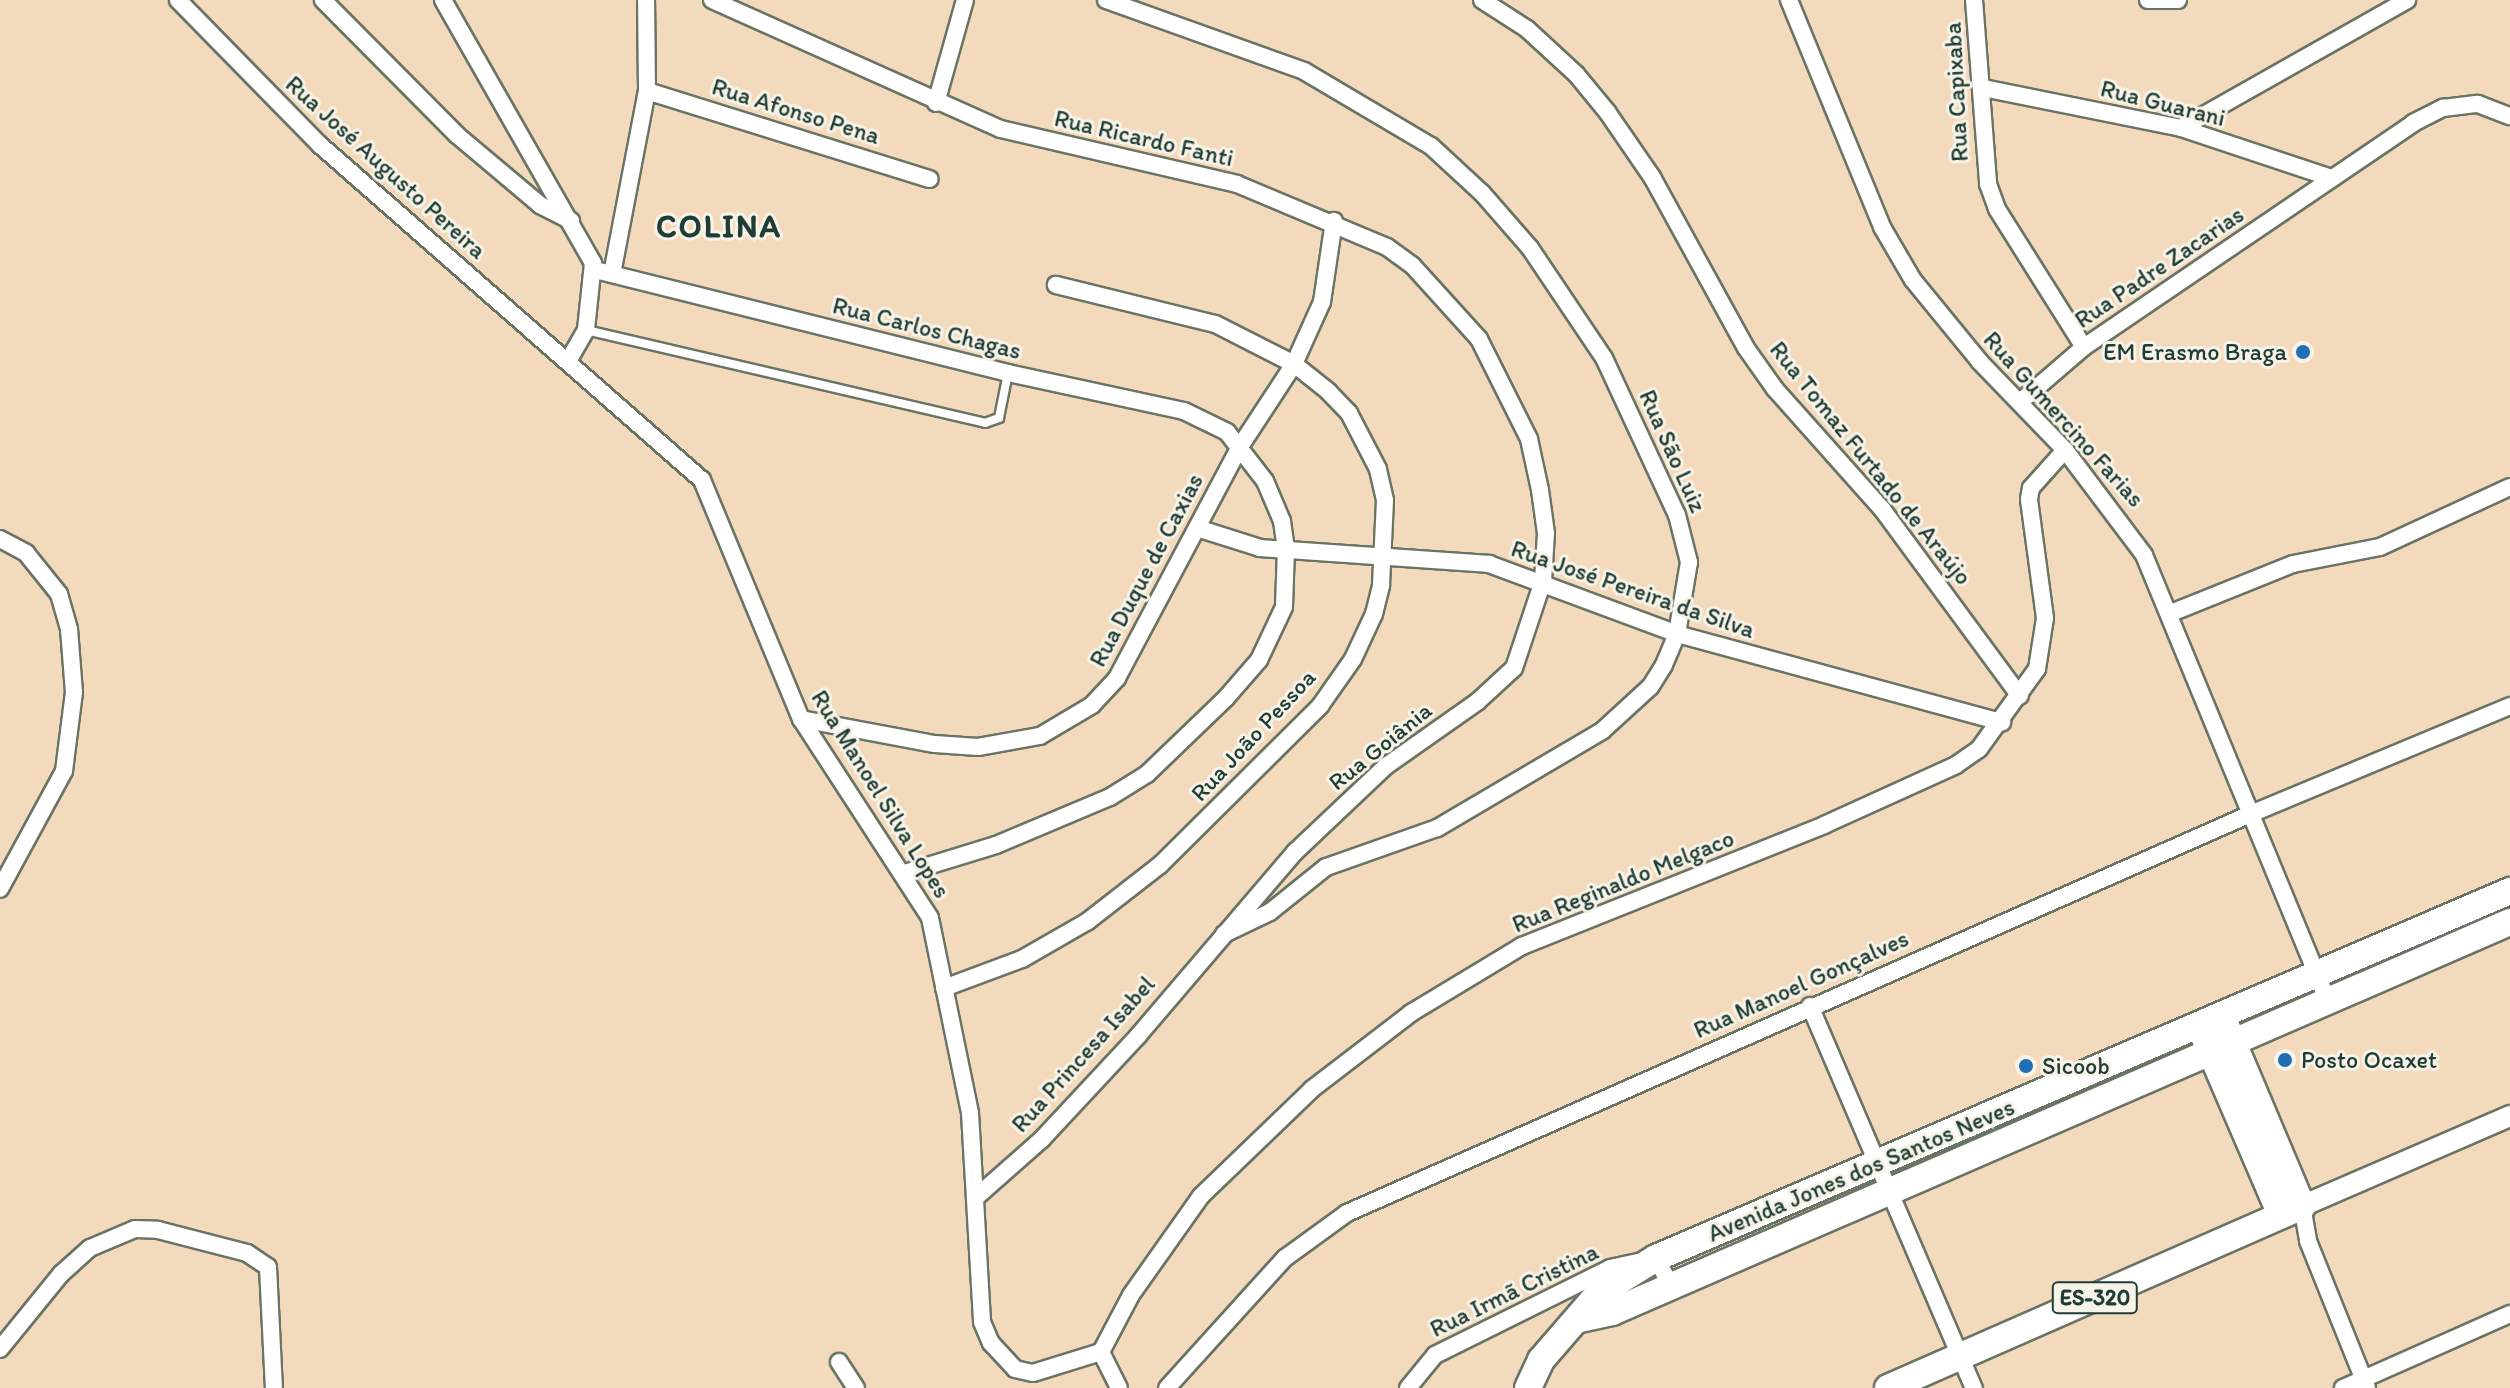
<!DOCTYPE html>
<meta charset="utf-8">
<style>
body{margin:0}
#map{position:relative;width:2510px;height:1388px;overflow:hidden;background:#f4dabc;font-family:Itim,sans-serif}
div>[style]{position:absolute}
.roads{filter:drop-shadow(2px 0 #6a7464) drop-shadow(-2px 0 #6a7464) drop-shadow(0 2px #6a7464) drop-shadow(0 -2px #6a7464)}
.service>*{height:8px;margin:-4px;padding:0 4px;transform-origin:4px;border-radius:4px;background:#fff}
.minor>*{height:16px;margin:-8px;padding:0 8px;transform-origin:8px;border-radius:8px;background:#fff}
.tertiary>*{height:20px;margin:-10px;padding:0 10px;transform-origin:10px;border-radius:10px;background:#fff}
.primary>*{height:26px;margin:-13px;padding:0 13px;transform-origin:13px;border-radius:13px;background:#fff}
.dots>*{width:22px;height:22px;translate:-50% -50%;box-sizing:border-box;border:4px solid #f7f3e8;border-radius:50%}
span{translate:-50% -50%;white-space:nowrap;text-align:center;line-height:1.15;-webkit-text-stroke:6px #f7f3e8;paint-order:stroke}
.shield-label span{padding:2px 6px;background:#f7f3e8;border:2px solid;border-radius:6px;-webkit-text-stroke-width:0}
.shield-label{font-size:22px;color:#1f3d34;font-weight:700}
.street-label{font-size:24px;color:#1f3d34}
.poi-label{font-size:24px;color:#1f3d34}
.right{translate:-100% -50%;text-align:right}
.left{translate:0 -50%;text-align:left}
.district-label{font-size:32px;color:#1f3d34;font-weight:700;letter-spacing:2px}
</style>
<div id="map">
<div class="roads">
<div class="service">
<div style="left:586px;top:330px;width:410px;rotate:13.1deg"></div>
<div style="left:985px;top:423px;width:15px;rotate:-20deg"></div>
<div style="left:999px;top:418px;width:46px;rotate:-78.7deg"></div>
</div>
<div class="minor">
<div style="left:178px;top:0;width:203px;rotate:45.6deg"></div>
<div style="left:320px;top:145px;width:508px;rotate:41.25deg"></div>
<div style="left:702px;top:480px;width:259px;rotate:67.5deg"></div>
<div style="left:801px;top:719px;width:237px;rotate:57deg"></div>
<div style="left:930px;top:918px;width:199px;rotate:78.4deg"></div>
<div style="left:970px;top:1113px;width:209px;rotate:86.7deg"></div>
<div style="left:982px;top:1322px;width:23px;rotate:67deg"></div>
<div style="left:991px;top:1343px;width:35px;rotate:47deg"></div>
<div style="left:1015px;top:1369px;width:18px;rotate:13deg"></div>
<div style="left:1033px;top:1373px;width:71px;rotate:-17.2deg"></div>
<div style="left:323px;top:0;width:190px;rotate:45.2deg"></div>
<div style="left:457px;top:135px;width:109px;rotate:40.1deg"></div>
<div style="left:540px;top:205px;width:35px;rotate:27deg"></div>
<div style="left:443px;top:0;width:303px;rotate:60.3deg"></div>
<div style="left:593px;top:263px;width:67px;rotate:96deg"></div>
<div style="left:586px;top:330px;width:36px;rotate:120deg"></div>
<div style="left:712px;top:0;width:316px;rotate:24.1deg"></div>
<div style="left:1001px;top:129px;width:242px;rotate:13.1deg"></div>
<div style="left:1237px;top:184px;width:163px;rotate:22.8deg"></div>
<div style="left:1387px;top:247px;width:31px;rotate:36deg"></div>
<div style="left:1412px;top:265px;width:100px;rotate:47.8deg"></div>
<div style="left:1479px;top:339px;width:112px;rotate:63.4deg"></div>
<div style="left:1529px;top:439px;width:52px;rotate:77.8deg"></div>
<div style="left:1540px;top:490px;width:43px;rotate:82.1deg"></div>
<div style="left:1546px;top:533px;width:48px;rotate:93.6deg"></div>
<div style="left:1543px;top:581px;width:92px;rotate:108.4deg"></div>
<div style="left:1514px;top:668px;width:50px;rotate:137.4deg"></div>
<div style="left:1477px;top:702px;width:111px;rotate:144.9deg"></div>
<div style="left:1386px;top:766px;width:125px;rotate:136.6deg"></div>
<div style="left:1295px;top:852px;width:242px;rotate:130.5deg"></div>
<div style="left:1138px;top:1036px;width:141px;rotate:133deg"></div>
<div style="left:1042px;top:1139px;width:89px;rotate:138.6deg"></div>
<div style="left:1106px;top:0;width:210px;rotate:19.7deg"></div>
<div style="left:1304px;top:71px;width:147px;rotate:30.6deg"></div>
<div style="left:1431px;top:146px;width:69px;rotate:42.7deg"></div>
<div style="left:1482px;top:193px;width:73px;rotate:48.9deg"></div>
<div style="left:1530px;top:248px;width:133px;rotate:56.1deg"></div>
<div style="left:1604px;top:358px;width:173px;rotate:65.1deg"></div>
<div style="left:1677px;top:515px;width:49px;rotate:75.7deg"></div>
<div style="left:1689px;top:562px;width:73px;rotate:99.5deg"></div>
<div style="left:1677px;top:634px;width:34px;rotate:113deg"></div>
<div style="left:1664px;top:665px;width:26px;rotate:122deg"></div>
<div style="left:1650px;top:687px;width:65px;rotate:137.5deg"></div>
<div style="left:1602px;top:731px;width:191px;rotate:149.5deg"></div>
<div style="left:1437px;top:828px;width:118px;rotate:160.6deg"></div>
<div style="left:1326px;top:867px;width:72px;rotate:141.2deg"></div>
<div style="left:1270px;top:912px;width:51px;rotate:154.4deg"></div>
<div style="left:1482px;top:0;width:54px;rotate:32.8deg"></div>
<div style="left:1527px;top:29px;width:67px;rotate:42.6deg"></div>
<div style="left:1576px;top:74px;width:50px;rotate:50.6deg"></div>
<div style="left:1608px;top:113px;width:78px;rotate:55.5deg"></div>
<div style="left:1652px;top:177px;width:195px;rotate:61.2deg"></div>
<div style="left:1746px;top:348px;width:50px;rotate:54.7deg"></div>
<div style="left:1775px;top:389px;width:161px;rotate:48.3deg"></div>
<div style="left:1882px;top:509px;width:232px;rotate:53.6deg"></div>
<div style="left:1789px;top:0;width:245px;rotate:67.7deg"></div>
<div style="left:1882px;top:227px;width:61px;rotate:59.7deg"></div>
<div style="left:1913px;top:280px;width:106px;rotate:50.7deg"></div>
<div style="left:1980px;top:362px;width:122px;rotate:46deg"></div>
<div style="left:2065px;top:450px;width:131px;rotate:53deg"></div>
<div style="left:2144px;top:555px;width:481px;rotate:67.6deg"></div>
<div style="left:1974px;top:0;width:185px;rotate:85.6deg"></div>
<div style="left:1988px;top:184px;width:27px;rotate:70deg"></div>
<div style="left:1997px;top:209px;width:163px;rotate:57.8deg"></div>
<div style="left:2148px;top:0;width:30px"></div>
<div style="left:1983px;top:88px;width:202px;rotate:11.4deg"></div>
<div style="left:2181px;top:128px;width:155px;rotate:18.4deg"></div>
<div style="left:647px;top:91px;width:296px;rotate:17.3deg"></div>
<div style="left:936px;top:103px;width:107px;rotate:-74.3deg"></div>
<div style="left:2181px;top:128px;width:260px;rotate:-29.5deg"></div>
<div style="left:595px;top:270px;width:426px;rotate:14deg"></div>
<div style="left:1008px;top:373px;width:180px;rotate:12.2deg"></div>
<div style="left:1184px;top:411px;width:48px;rotate:26deg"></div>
<div style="left:1227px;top:432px;width:62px;rotate:52.2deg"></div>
<div style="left:1265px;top:481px;width:43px;rotate:67deg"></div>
<div style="left:1282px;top:521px;width:28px;rotate:82deg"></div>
<div style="left:1286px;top:549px;width:58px;rotate:92deg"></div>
<div style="left:1284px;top:607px;width:59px;rotate:115.3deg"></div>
<div style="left:1259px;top:660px;width:50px;rotate:131deg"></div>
<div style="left:1226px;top:698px;width:110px;rotate:136.1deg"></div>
<div style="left:1147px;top:774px;width:44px;rotate:148.1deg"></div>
<div style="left:1110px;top:797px;width:124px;rotate:157.2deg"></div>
<div style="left:996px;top:845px;width:95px;rotate:162.9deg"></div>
<div style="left:612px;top:274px;width:186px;rotate:-79.2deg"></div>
<div style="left:647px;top:91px;width:91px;rotate:-90.6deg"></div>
<div style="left:2020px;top:402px;width:84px;rotate:-40.7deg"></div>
<div style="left:2084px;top:347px;width:398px;rotate:-34.2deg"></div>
<div style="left:2413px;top:123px;width:34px;rotate:-27deg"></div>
<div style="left:2443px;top:108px;width:35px;rotate:-7deg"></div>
<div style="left:2478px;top:104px;width:34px;rotate:21deg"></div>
<div style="left:1197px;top:528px;width:66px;rotate:17.6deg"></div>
<div style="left:1260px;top:548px;width:230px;rotate:4deg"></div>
<div style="left:1489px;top:564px;width:201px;rotate:20.4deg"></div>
<div style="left:1677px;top:634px;width:337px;rotate:15.2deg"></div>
<div style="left:0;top:539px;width:30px;rotate:28deg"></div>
<div style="left:26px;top:553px;width:53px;rotate:51.2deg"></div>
<div style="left:59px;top:594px;width:36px;rotate:74deg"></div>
<div style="left:69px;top:629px;width:63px;rotate:85.5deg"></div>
<div style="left:74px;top:692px;width:80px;rotate:97.2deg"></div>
<div style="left:64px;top:771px;width:134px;rotate:118.5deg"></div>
<div style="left:2171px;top:613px;width:131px;rotate:-21.9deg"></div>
<div style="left:2293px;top:564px;width:89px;rotate:-11.1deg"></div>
<div style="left:2380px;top:547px;width:143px;rotate:-24.8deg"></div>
<div style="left:801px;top:719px;width:136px;rotate:10.6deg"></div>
<div style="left:935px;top:744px;width:43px;rotate:4deg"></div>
<div style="left:978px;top:747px;width:63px;rotate:-10.1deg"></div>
<div style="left:1040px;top:736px;width:61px;rotate:-30.8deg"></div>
<div style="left:1092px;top:705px;width:37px;rotate:-47deg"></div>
<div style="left:1117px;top:678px;width:264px;rotate:-62deg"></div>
<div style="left:1241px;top:445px;width:97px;rotate:-56.8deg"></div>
<div style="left:1294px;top:364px;width:68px;rotate:-65.7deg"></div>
<div style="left:1322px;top:302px;width:82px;rotate:-81.6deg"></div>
<div style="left:944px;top:988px;width:83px;rotate:-20.4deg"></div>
<div style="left:1022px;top:959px;width:76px;rotate:-29.9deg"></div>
<div style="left:1088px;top:921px;width:91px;rotate:-37.9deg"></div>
<div style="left:1160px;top:865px;width:226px;rotate:-44.8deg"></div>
<div style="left:1320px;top:706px;width:57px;rotate:-54.9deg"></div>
<div style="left:1353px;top:659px;width:50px;rotate:-65deg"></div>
<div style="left:1374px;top:614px;width:30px;rotate:-76deg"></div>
<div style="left:1381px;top:585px;width:85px;rotate:-87.3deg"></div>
<div style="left:1385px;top:500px;width:32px;rotate:-103deg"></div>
<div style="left:1378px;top:469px;width:63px;rotate:-117.4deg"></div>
<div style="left:1349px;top:413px;width:30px;rotate:-134deg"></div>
<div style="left:1328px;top:391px;width:43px;rotate:-141.5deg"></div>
<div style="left:1294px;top:364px;width:89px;rotate:-153.1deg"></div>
<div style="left:1215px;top:324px;width:164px;rotate:-166.2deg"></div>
<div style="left:1810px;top:1006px;width:416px;rotate:66.8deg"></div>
<div style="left:2302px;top:1206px;width:36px;rotate:80deg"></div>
<div style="left:2308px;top:1241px;width:158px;rotate:68.1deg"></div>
<div style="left:0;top:1349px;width:97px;rotate:-50.9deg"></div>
<div style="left:61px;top:1274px;width:39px;rotate:-42deg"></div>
<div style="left:90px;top:1248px;width:49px;rotate:-22.9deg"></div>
<div style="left:135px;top:1229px;width:23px;rotate:2deg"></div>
<div style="left:158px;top:1230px;width:92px;rotate:14.5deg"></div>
<div style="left:247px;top:1253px;width:25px;rotate:34deg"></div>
<div style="left:268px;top:1267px;width:121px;rotate:87.2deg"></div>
<div style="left:1101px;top:1352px;width:64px;rotate:-62.2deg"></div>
<div style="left:1131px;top:1295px;width:121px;rotate:-54.7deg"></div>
<div style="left:1201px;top:1196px;width:154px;rotate:-43.9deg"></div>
<div style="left:1312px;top:1089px;width:125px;rotate:-37.5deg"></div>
<div style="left:1411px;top:1013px;width:130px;rotate:-31.1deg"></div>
<div style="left:1522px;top:946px;width:325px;rotate:-21.8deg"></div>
<div style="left:1824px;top:825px;width:145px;rotate:-24.4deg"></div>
<div style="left:1956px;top:765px;width:28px;rotate:-35deg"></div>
<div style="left:1979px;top:749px;width:99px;rotate:-54.1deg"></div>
<div style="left:2037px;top:669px;width:52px;rotate:-81.1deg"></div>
<div style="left:2045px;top:618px;width:120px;rotate:-97.7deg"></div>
<div style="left:2029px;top:499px;width:11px;rotate:-80deg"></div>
<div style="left:2031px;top:488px;width:51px;rotate:-48.2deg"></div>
<div style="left:1101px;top:1352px;width:40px;rotate:63.4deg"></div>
<div style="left:839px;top:1362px;width:31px;rotate:57deg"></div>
<div style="left:1167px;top:1388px;width:176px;rotate:-47.8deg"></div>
<div style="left:1285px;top:1258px;width:77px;rotate:-36deg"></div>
<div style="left:1347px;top:1213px;width:985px;rotate:-23.83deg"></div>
<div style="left:2248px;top:815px;width:284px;rotate:-22.6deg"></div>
<div style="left:1408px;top:1388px;width:43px;rotate:-50.7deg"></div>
<div style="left:1435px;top:1355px;width:195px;rotate:-26.4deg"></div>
<div style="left:1610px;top:1268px;width:47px;rotate:-12.3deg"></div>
<div style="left:1656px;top:1258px;width:30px;rotate:62deg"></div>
<div style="left:2343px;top:1388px;width:183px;rotate:-23.9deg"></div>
</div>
<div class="tertiary">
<div style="left:2302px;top:1206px;width:227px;rotate:-23.4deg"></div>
</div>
<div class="primary">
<div style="left:2204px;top:1036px;width:195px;rotate:66.7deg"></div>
<div style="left:1580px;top:1319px;width:33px;rotate:-12deg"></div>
<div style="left:1612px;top:1312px;width:979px;rotate:-23.48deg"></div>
<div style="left:1528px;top:1388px;width:31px;rotate:-65deg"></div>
<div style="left:1541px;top:1360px;width:87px;rotate:-49.2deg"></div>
<div style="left:1598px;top:1294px;width:68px;rotate:-31.8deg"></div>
<div style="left:1656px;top:1258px;width:930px;rotate:-23.26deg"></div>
<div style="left:1888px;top:1388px;width:452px;rotate:-23.7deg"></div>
<div style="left:2302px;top:1206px;width:195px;rotate:-112.9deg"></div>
</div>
</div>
<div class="dots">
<div style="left:2303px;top:352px;background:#1f6fb2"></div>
<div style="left:2285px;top:1060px;background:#1f6fb2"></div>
<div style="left:2026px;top:1066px;background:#1f6fb2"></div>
</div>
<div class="shield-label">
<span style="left:2095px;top:1298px">ES-320</span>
</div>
<div class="street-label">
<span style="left:1956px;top:92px;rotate:-93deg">Rua Capixaba</span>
<span style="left:2163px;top:103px;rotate:14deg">Rua Guarani</span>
<span style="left:796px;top:111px;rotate:17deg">Rua Afonso Pena</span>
<span style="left:1144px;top:138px;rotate:13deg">Rua Ricardo Fanti</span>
<span style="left:386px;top:167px;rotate:42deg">Rua José Augusto Pereira</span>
<span style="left:2159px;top:267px;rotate:-34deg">Rua Padre Zacarias</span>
<span style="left:927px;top:328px;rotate:14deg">Rua Carlos Chagas</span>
<span style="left:2064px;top:419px;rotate:48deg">Rua Gumercino Farias</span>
<span style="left:1673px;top:451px;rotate:66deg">Rua São Luiz</span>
<span style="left:1871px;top:463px;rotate:51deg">Rua Tomaz Furtado de Araújo</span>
<span style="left:1146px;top:570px;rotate:-62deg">Rua Duque de Caxias</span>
<span style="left:1633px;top:589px;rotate:19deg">Rua José Pereira da Silva</span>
<span style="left:1253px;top:735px;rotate:-47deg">Rua João Pessoa</span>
<span style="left:1380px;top:746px;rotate:-39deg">Rua Goiânia</span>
<span style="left:881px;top:794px;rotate:58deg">Rua Manoel Silva Lopes</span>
<span style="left:1623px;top:881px;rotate:-22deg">Rua Reginaldo Melgaco</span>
<span style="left:1801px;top:984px;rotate:-24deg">Rua Manoel Gonçalves</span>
<span style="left:1083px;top:1054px;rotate:-48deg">Rua Princesa Isabel</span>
<span style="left:1861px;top:1170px;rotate:-23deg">Avenida Jones dos Santos Neves</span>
<span style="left:1514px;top:1290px;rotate:-26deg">Rua Irmã Cristina</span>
</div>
<div class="poi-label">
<span class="right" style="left:2287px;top:352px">EM Erasmo Braga</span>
<span class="left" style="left:2301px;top:1060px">Posto Ocaxet</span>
<span class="left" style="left:2042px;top:1066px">Sicoob</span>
</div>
<div class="district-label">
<span style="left:719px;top:226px">COLINA</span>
</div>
</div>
